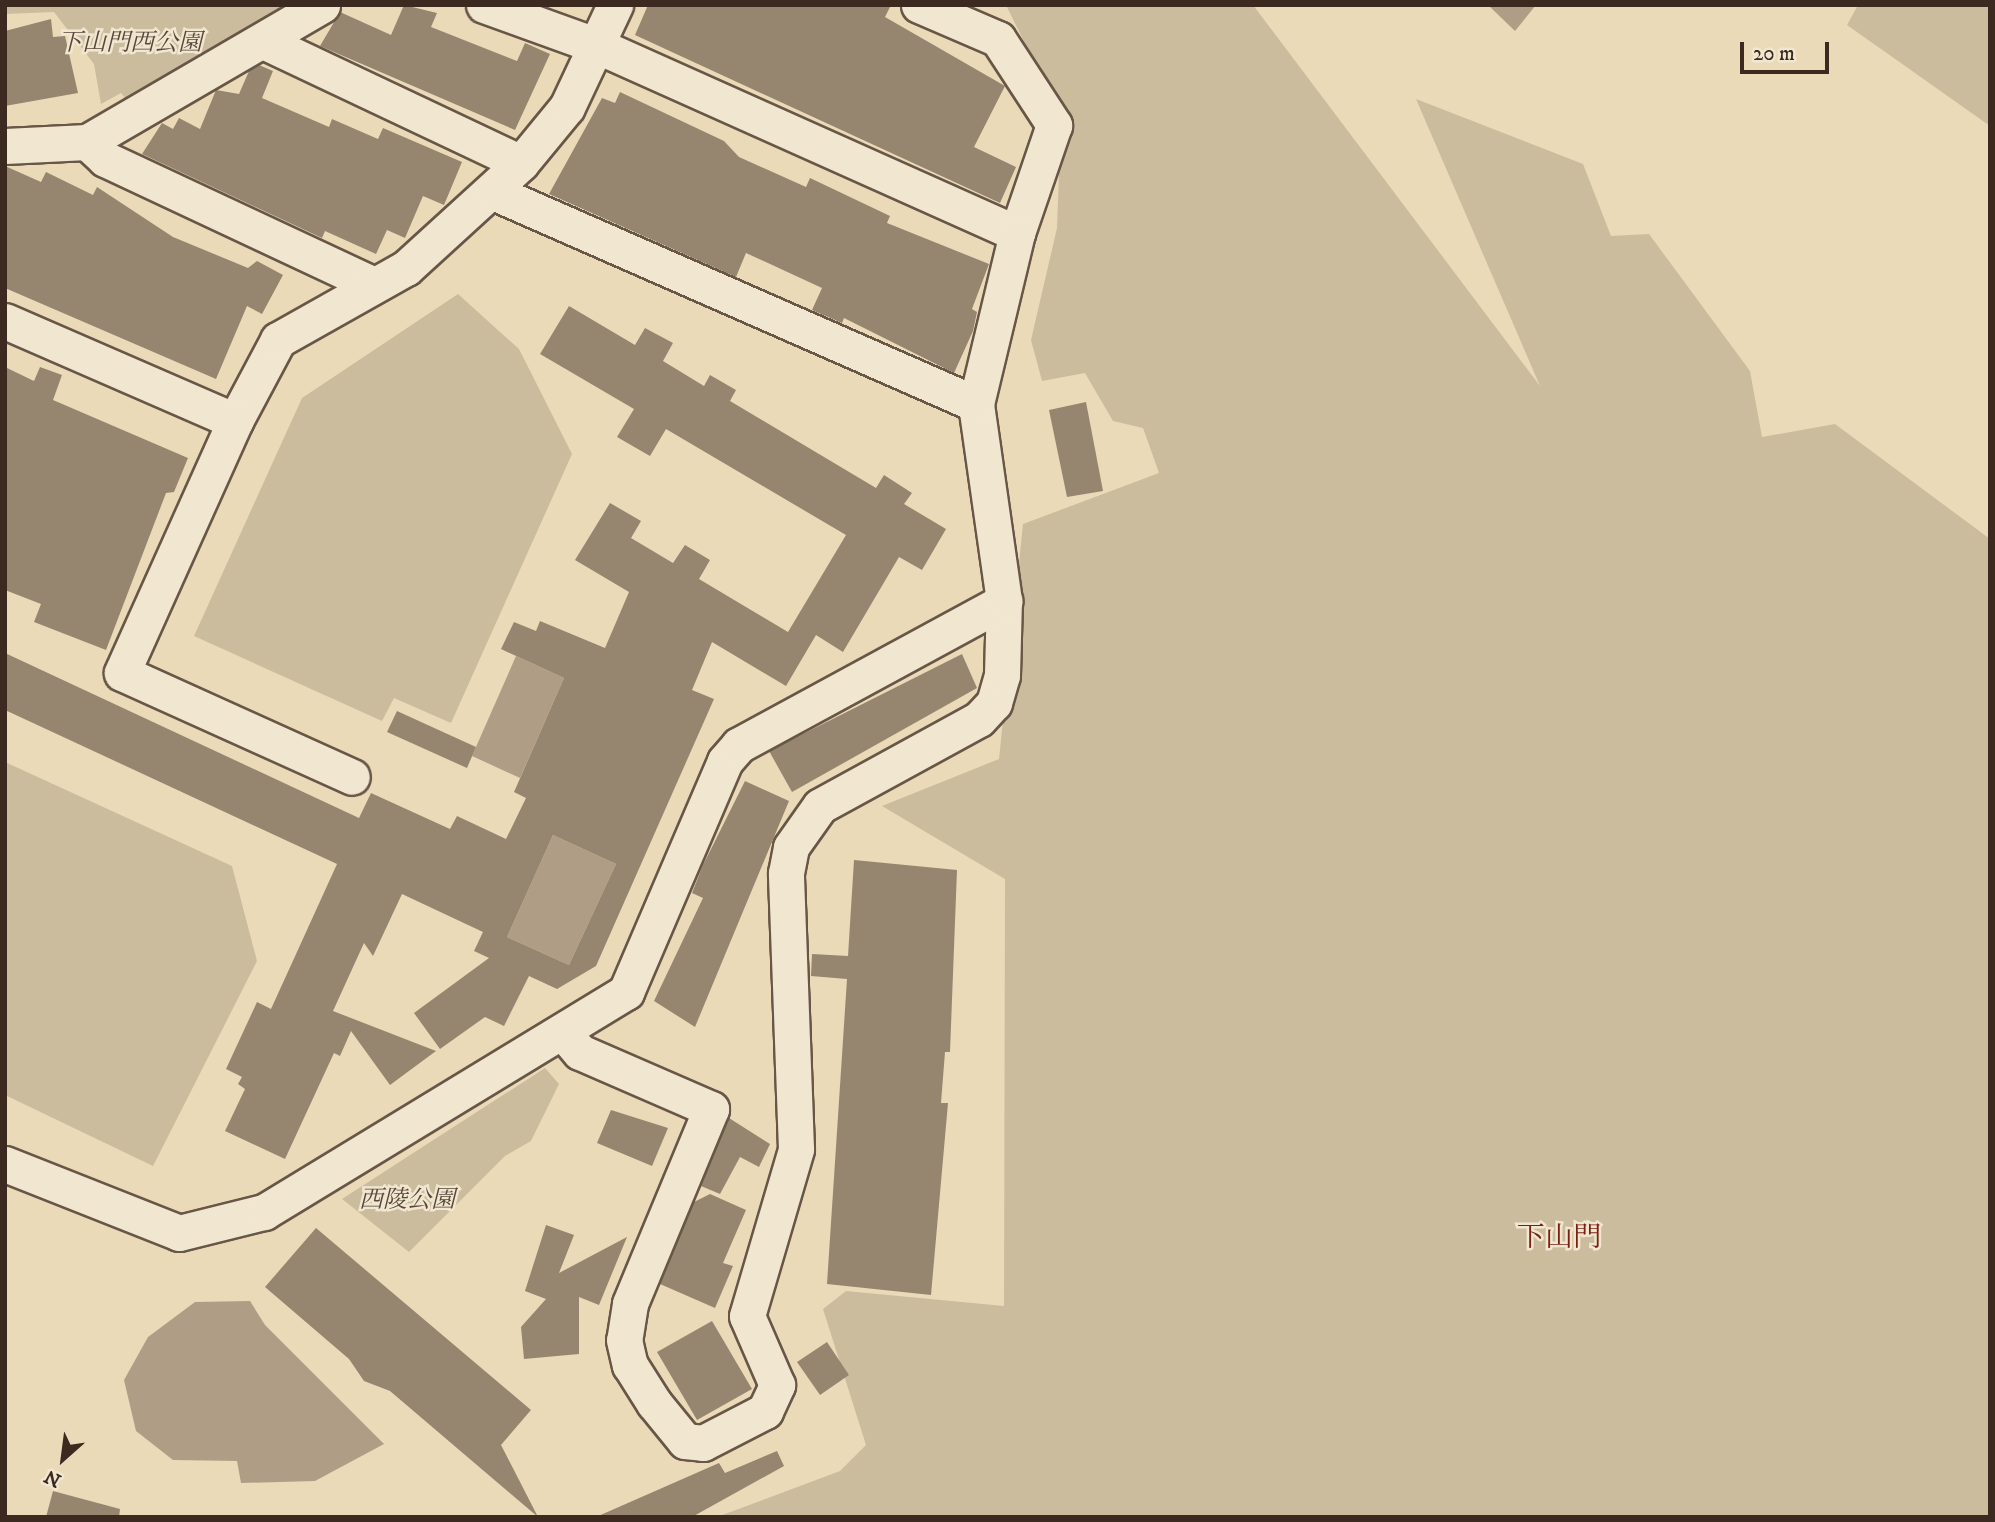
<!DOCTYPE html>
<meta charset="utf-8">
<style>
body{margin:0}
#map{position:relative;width:1995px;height:1522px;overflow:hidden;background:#eadab8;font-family:"IM FELL DW Pica","Noto Serif JP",serif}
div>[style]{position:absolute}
.green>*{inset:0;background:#ccbc9e}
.water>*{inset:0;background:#af9e85}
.building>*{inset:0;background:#968670}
.roads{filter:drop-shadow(2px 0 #685647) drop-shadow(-2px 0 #685647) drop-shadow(0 2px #685647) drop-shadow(0 -2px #685647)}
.minor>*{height:35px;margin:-17.5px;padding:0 17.5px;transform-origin:17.5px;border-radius:17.5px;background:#f1e7d1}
span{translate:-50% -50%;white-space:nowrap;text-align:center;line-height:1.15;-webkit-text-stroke:5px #f1e7d1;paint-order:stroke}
.park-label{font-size:24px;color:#59473a;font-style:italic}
.quarter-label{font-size:28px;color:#7a1f14}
.frame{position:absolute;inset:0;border:7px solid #3c2a21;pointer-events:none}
.north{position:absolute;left:28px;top:1424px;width:70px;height:70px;-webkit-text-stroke:5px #f1e7d1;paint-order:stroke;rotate:208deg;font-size:19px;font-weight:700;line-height:28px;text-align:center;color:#3c2a21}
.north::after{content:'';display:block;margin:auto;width:24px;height:32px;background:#3c2a21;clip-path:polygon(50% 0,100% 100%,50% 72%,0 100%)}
.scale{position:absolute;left:1740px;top:42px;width:89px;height:32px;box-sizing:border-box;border:4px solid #3c2a21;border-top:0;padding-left:9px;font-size:21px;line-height:24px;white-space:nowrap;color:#3c2a21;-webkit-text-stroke:5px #f1e7d1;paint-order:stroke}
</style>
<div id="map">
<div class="green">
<div style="clip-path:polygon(5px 5px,290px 5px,125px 98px,121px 93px,101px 104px,94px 64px,54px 12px,5px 14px)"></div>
<div style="clip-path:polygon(1006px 5px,1253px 5px,1540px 386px,1416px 99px,1583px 164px,1611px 236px,1649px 234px,1750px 371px,1762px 437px,1835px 424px,1990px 539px,1990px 1517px,717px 1517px,840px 1471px,866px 1445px,823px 1309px,846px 1291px,1004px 1306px,1005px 879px,882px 806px,999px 759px,1023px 524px,1159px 473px,1143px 428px,1113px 421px,1085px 373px,1042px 381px,1031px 340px,1057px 228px,1061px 117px)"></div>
<div style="clip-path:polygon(1858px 5px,1990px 5px,1990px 126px,1847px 25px)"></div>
<div style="clip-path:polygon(458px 294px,519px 349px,572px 454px,451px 723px,394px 698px,382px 721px,194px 636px,302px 398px)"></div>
<div style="clip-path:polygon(5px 762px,232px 866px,257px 961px,153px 1166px,5px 1095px)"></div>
<div style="clip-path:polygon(545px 1068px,559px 1084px,531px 1141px,505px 1156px,409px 1252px,342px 1199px)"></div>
</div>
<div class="water">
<div style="clip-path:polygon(1488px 5px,1536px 5px,1515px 31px)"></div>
<div style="clip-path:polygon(516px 656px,564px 678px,520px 778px,472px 756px)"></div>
<div style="clip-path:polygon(553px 835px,616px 864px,569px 965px,507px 937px)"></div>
<div style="clip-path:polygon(250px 1301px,265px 1325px,384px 1444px,315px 1481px,241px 1483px,237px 1461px,173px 1460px,136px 1431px,124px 1380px,148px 1337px,195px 1302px)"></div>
</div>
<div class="building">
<div style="clip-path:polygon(404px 5px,437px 13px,431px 27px,517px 61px,525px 43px,550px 54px,515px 130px,320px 46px,340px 12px,391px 35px)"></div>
<div style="clip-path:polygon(648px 5px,891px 5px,885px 17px,1005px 86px,974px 147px,1016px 167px,1000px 203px,635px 35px)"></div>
<div style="clip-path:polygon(51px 19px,53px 37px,65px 36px,78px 93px,5px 106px,5px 31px)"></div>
<div style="clip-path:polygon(259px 65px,273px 71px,262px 98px,329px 127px,332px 119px,378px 139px,383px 128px,462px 162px,444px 205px,423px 196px,405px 238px,387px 230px,376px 254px,325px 231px,322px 238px,142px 154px,162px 123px,173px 129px,179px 118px,200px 129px,216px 90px,239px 94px,249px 71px)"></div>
<div style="clip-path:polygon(620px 92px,724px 141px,739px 157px,806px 187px,810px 178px,890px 216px,887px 223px,989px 264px,972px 309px,977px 312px,973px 331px,954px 373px,844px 318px,842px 323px,812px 310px,822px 288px,746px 253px,736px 277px,549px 194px,602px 98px,615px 103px)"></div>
<div style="clip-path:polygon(5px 166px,41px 182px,46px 172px,93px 195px,97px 187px,173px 237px,248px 268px,257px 261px,283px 275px,262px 314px,247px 306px,216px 379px,5px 288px)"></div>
<div style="clip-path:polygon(evenodd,569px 306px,635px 345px,645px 328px,673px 343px,663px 361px,704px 386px,710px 375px,736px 390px,730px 401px,876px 488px,884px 475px,912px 493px,904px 504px,946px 529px,922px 570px,899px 557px,843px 652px,816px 635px,786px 686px,712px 642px,692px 690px,714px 699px,596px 966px,557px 989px,529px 976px,504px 1026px,485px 1017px,440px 1049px,414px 1013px,489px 958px,474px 951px,483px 932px,402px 894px,373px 956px,364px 943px,333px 1011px,436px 1051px,390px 1085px,351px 1031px,340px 1056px,334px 1053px,285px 1159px,225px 1131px,245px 1089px,238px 1084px,242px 1077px,226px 1069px,257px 1002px,271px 1009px,337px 864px,5px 710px,5px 653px,359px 818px,371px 793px,450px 829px,457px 816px,506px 839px,526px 798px,514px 792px,564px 678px,501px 649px,514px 622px,536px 631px,540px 621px,605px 648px,629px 592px,575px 560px,610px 503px,641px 521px,631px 538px,673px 563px,685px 545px,710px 560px,699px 579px,788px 632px,846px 535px,666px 429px,650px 456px,617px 437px,634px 409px,540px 354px,569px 306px,553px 835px,616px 864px,569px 965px,507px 937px,553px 835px)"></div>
<div style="clip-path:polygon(5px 367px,34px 381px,40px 367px,62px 375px,53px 400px,188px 458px,174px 492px,166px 493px,106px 650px,34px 622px,41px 604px,5px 590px)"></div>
<div style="clip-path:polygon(1086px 402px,1103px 491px,1067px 497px,1049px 410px)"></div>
<div style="clip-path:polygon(962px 654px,977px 688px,792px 792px,769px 751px)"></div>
<div style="clip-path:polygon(397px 711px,476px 747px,467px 768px,387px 732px)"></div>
<div style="clip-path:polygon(745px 781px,789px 801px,695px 1027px,654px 1001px,703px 898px,692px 893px,703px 865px)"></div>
<div style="clip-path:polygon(854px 860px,957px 870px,950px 1052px,945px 1052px,941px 1103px,948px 1103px,931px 1295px,827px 1284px,847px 979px,811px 976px,812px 954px,848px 956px)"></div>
<div style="clip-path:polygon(611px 1110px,668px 1128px,652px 1166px,597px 1143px)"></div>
<div style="clip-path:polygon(729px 1118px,770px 1144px,759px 1167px,740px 1157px,720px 1194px,701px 1186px)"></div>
<div style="clip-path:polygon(710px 1194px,746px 1210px,723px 1263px,733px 1266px,715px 1308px,660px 1284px,694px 1202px)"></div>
<div style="clip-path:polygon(546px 1225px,574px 1235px,559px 1273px,627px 1237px,599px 1305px,579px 1297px,579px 1354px,524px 1359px,521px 1327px,546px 1299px,525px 1291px)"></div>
<div style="clip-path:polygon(316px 1228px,531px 1410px,501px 1445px,538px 1517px,390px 1391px,364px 1381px,349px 1359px,265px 1287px)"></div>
<div style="clip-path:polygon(712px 1321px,752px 1389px,697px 1420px,657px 1352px)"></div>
<div style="clip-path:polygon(827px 1342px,849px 1375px,820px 1395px,797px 1362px)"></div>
<div style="clip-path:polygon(777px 1451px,784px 1466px,692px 1517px,596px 1517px,719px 1463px,725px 1473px)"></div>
<div style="clip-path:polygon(53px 1491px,120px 1509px,119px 1517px,46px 1517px)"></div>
</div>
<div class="roads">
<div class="minor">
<div style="left:484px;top:5px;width:121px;rotate:19.8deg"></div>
<div style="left:598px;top:46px;width:459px;rotate:24.1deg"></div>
<div style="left:919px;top:5px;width:86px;rotate:23.3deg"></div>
<div style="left:998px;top:39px;width:103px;rotate:56.9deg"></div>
<div style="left:1054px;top:125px;width:114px;rotate:108.9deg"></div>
<div style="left:1017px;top:233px;width:176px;rotate:103.5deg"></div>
<div style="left:263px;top:41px;width:285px;rotate:25.3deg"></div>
<div style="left:87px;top:142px;width:25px;rotate:43deg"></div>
<div style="left:105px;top:159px;width:295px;rotate:25.1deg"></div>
<div style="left:5px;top:146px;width:82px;rotate:-2.8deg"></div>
<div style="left:87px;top:142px;width:272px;rotate:-30.2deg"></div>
<div style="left:5px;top:321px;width:251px;rotate:23.5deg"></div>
<div style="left:235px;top:421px;width:92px;rotate:-62deg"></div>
<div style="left:278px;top:340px;width:147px;rotate:-29.4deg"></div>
<div style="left:406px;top:268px;width:156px;rotate:-42.4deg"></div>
<div style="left:521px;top:163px;width:72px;rotate:-50.6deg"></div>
<div style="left:567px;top:107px;width:113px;rotate:-64.8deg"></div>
<div style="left:235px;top:421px;width:276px;rotate:114.2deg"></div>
<div style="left:122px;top:673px;width:252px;rotate:24.3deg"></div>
<div style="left:563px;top:1032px;width:26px;rotate:50deg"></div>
<div style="left:580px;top:1052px;width:143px;rotate:23.5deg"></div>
<div style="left:711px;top:1109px;width:211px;rotate:112.6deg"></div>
<div style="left:630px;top:1304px;width:36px;rotate:99deg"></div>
<div style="left:624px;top:1340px;width:26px;rotate:77deg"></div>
<div style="left:630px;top:1365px;width:45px;rotate:57.7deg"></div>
<div style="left:654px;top:1403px;width:49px;rotate:50.8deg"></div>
<div style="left:685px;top:1441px;width:18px;rotate:6deg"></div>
<div style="left:703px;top:1443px;width:70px;rotate:-27.3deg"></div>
<div style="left:765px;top:1411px;width:29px;rotate:-65deg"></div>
<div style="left:777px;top:1385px;width:75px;rotate:-113.5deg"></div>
<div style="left:747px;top:1316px;width:174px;rotate:-73.6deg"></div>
<div style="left:796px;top:1149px;width:276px;rotate:-92.1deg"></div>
<div style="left:786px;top:873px;width:26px;rotate:-79deg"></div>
<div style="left:791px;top:847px;width:50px;rotate:-54.7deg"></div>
<div style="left:820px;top:806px;width:181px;rotate:-28.7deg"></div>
<div style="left:979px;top:719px;width:22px;rotate:-47deg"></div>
<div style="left:994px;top:703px;width:29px;rotate:-74deg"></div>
<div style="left:1002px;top:675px;width:74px;rotate:-88.5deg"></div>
<div style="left:5px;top:1164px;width:187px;rotate:21.6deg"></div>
<div style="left:179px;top:1233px;width:88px;rotate:-13.9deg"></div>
<div style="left:264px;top:1212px;width:424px;rotate:-31.3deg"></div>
<div style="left:626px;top:992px;width:251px;rotate:-66.8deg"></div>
<div style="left:725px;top:761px;width:21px;rotate:-49deg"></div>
<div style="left:739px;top:745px;width:302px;rotate:-28.5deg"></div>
<div style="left:1004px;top:601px;width:199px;rotate:-98.1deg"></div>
<div style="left:976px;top:404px;width:527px;rotate:-156.3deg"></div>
</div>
</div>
<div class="park-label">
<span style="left:130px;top:44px">下山門西公園</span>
<span style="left:407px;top:1201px">西陵公園</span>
</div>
<div class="quarter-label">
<span style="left:1559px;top:1238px">下山門</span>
</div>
<div class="frame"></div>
<div class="north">N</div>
<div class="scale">20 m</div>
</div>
